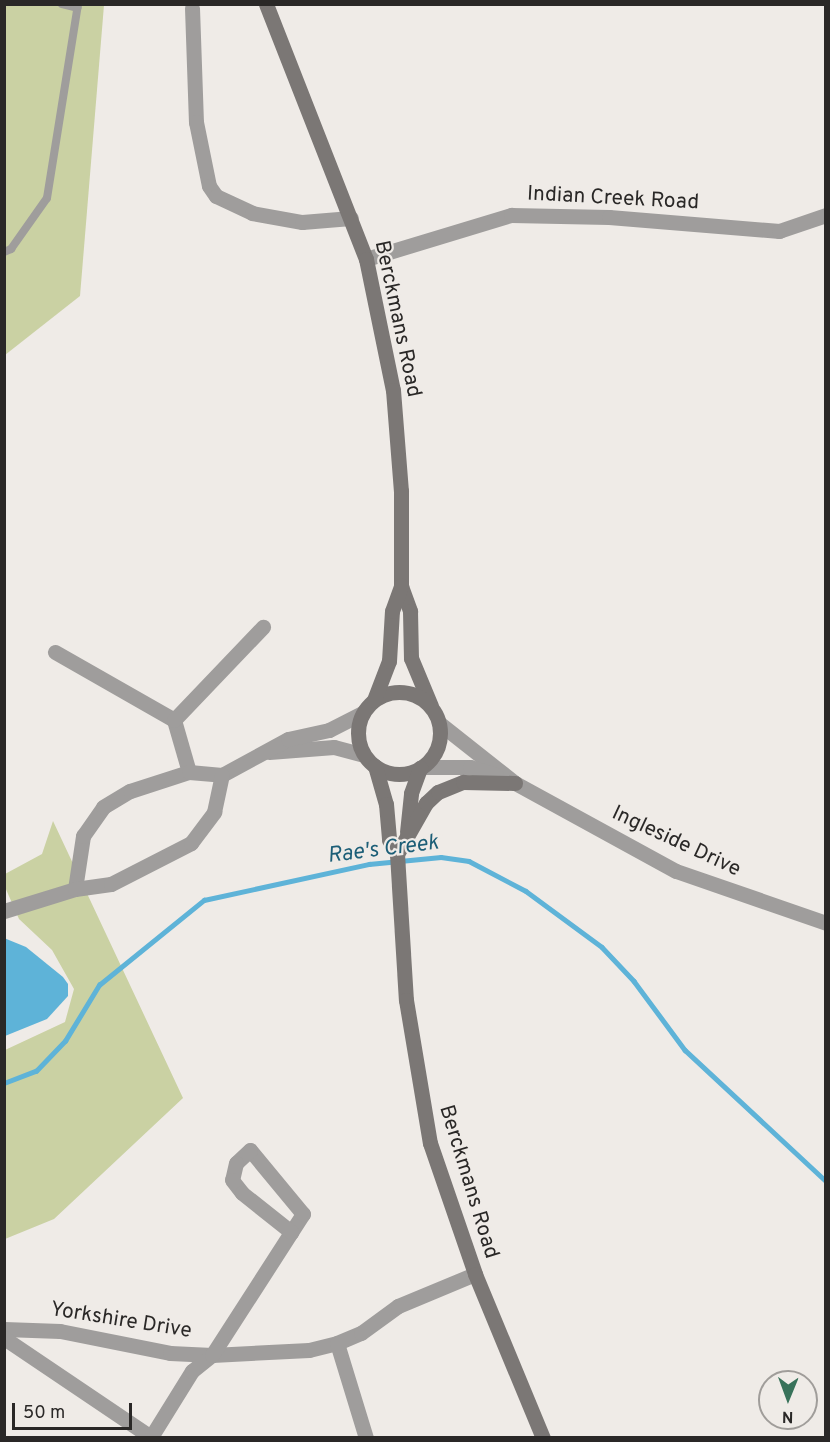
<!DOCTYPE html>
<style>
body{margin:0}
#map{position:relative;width:830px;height:1442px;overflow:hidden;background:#efebe7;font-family:Overpass,sans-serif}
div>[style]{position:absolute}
.green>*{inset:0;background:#cad1a3}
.water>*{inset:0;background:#5eb3d8}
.stream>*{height:4.5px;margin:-2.25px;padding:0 2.25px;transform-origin:2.25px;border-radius:2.25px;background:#5eb3d8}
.service>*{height:8px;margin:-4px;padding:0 4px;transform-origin:4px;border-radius:4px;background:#9f9d9c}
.minor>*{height:15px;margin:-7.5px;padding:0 7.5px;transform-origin:7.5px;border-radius:7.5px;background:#9f9d9c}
.tertiary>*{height:15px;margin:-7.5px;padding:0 7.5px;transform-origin:7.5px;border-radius:7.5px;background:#9f9d9c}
.secondary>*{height:15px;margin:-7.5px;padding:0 7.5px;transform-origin:7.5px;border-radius:7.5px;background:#7b7775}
.secondary>.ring{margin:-7.5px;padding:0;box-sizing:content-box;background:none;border:15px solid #7b7775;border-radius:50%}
span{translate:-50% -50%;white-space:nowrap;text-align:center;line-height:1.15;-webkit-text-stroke:4.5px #efebe7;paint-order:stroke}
.street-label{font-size:21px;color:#2a2827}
.water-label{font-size:22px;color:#1c5e77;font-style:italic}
.frame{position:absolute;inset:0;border:6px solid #2a2827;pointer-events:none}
.north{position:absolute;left:758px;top:1370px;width:60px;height:60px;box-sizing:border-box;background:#efebe7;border:2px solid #a09d9a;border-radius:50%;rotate:181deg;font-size:16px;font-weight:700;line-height:24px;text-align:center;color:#2a2827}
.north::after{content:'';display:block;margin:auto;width:21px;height:27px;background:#38725a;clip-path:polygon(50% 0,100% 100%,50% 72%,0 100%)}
.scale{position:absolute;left:12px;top:1403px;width:120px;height:27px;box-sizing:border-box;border:3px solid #2a2827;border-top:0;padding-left:8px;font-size:18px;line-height:21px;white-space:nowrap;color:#2a2827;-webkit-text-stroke:4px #efebe7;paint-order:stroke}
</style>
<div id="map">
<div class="green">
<div style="clip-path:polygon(5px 5px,104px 5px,80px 296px,5px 355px)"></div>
<div style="clip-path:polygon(53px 821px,183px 1098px,54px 1219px,5px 1239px,5px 1050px,65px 1022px,74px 989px,52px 950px,19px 919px,5px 887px,5px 874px,42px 854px)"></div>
</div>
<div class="water">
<div style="clip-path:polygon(4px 938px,26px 947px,63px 977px,68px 984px,68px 996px,47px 1019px,5px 1036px)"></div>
</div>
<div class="stream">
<div style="left:4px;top:1083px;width:34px;rotate:-21deg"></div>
<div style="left:36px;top:1071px;width:42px;rotate:-46deg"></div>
<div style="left:65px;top:1041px;width:66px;rotate:-58.7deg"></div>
<div style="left:99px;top:985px;width:135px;rotate:-39deg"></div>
<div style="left:204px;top:900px;width:169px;rotate:-12.3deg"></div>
<div style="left:369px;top:864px;width:72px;rotate:-5.6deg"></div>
<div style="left:441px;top:857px;width:28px;rotate:8deg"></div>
<div style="left:469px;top:861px;width:64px;rotate:27.8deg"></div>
<div style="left:526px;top:891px;width:94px;rotate:36.4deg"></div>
<div style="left:602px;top:947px;width:47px;rotate:46.7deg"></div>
<div style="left:634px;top:981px;width:86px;rotate:53.5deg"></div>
<div style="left:685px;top:1050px;width:192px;rotate:42.9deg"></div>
</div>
<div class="service">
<div style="left:62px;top:4px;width:16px;rotate:14deg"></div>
<div style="left:4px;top:252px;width:8px;rotate:-23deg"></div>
<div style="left:11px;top:249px;width:62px;rotate:-54.8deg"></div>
<div style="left:47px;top:198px;width:196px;rotate:-80.9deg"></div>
</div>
<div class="minor">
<div style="left:192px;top:8px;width:114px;rotate:88deg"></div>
<div style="left:196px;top:122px;width:65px;rotate:78.5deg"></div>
<div style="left:209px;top:186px;width:12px;rotate:55deg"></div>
<div style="left:216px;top:196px;width:40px;rotate:25deg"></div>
<div style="left:252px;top:213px;width:51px;rotate:10.2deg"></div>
<div style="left:302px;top:222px;width:49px;rotate:-4.7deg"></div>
<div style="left:366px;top:259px;width:152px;rotate:-16.9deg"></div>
<div style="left:511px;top:215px;width:98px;rotate:1.2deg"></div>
<div style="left:609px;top:217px;width:171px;rotate:4.7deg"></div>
<div style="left:779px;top:231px;width:50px;rotate:-18.8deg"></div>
<div style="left:55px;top:652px;width:137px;rotate:29.7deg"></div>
<div style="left:269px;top:752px;width:65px;rotate:-4.4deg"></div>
<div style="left:334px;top:747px;width:31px;rotate:15deg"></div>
<div style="left:189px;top:772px;width:54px;rotate:-106.1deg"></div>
<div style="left:174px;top:720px;width:129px;rotate:-46.3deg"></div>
<div style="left:222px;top:775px;width:75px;rotate:-28.6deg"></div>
<div style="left:288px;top:739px;width:42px;rotate:-12.4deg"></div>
<div style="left:329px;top:730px;width:38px;rotate:-27deg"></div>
<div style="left:75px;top:889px;width:54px;rotate:-81.4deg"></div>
<div style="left:83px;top:836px;width:35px;rotate:-55deg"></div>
<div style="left:103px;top:807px;width:31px;rotate:-31deg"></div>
<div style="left:130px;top:791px;width:62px;rotate:-17.9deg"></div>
<div style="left:189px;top:772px;width:33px;rotate:5deg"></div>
<div style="left:4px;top:911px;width:74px;rotate:-17.2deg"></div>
<div style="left:75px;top:889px;width:36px;rotate:-8deg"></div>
<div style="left:111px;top:884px;width:90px;rotate:-27.1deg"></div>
<div style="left:191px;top:843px;width:39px;rotate:-53deg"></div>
<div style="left:214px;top:812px;width:38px;rotate:-78deg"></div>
<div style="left:4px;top:1329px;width:56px;rotate:2deg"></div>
<div style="left:60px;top:1331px;width:112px;rotate:11.3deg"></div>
<div style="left:170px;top:1353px;width:42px;rotate:2.7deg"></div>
<div style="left:212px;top:1355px;width:97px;rotate:-3deg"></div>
<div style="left:309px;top:1350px;width:29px;rotate:-14deg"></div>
<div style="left:4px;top:1338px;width:177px;rotate:34deg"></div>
<div style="left:151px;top:1437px;width:78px;rotate:-58.2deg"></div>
<div style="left:192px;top:1371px;width:26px;rotate:-39deg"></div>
<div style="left:212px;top:1355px;width:168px;rotate:-57.2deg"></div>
<div style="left:303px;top:1214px;width:83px;rotate:-129.6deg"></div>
<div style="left:250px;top:1150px;width:19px;rotate:137deg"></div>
<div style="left:236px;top:1163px;width:17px;rotate:103deg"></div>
<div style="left:232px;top:1180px;width:16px;rotate:52deg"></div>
<div style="left:242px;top:1193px;width:63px;rotate:38.5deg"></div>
<div style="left:366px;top:1438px;width:99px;rotate:-107deg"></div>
<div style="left:337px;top:1343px;width:26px;rotate:-23deg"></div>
<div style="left:361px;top:1333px;width:46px;rotate:-36.1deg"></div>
<div style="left:398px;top:1306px;width:83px;rotate:-22.6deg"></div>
</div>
<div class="tertiary">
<div style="left:439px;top:723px;width:97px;rotate:38.3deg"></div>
<div style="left:515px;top:783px;width:183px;rotate:28.7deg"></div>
<div style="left:676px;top:871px;width:159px;rotate:19.1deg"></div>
<div style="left:424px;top:767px;width:46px"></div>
<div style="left:470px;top:767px;width:27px;rotate:17deg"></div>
</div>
<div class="secondary">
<div style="left:266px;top:4px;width:274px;rotate:68.6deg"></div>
<div style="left:366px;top:259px;width:134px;rotate:78.4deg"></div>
<div style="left:393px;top:390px;width:101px;rotate:85.5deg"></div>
<div style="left:401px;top:491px;width:95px;rotate:90deg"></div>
<div style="left:401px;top:586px;width:27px;rotate:70deg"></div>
<div style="left:410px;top:611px;width:47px;rotate:88.8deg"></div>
<div style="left:411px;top:658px;width:52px;rotate:67.4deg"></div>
<div class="ring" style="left:358px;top:692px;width:67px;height:67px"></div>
<div style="left:374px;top:700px;width:42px;rotate:-69deg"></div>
<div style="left:389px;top:661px;width:50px;rotate:-86.6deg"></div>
<div style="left:392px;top:611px;width:27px;rotate:-70deg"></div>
<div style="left:375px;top:766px;width:40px;rotate:74deg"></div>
<div style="left:386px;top:804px;width:36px;rotate:85deg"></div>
<div style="left:389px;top:840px;width:16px;rotate:60deg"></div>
<div style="left:397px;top:854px;width:146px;rotate:86.5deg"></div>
<div style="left:406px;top:1000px;width:145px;rotate:80.5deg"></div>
<div style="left:430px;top:1143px;width:139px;rotate:71deg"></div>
<div style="left:475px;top:1274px;width:178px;rotate:67.5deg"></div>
<div style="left:407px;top:832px;width:39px;rotate:-84deg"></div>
<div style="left:411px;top:793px;width:27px;rotate:-70deg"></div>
<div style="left:397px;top:854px;width:59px;rotate:-60.4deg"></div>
<div style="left:426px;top:803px;width:16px;rotate:-43deg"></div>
<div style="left:438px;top:792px;width:27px;rotate:-22deg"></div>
<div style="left:463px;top:782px;width:52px;rotate:1.1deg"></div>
</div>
<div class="street-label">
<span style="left:613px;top:199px;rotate:3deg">Indian Creek Road</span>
<span style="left:397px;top:319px;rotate:78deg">Berckmans Road</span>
<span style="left:676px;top:842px;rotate:25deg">Ingleside Drive</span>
<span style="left:468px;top:1182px;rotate:73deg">Berckmans Road</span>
<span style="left:121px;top:1321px;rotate:9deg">Yorkshire Drive</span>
</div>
<div class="water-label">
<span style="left:383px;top:850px;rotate:-7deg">Rae's Creek</span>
</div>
<div class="frame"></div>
<div class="north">N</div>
<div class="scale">50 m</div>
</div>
